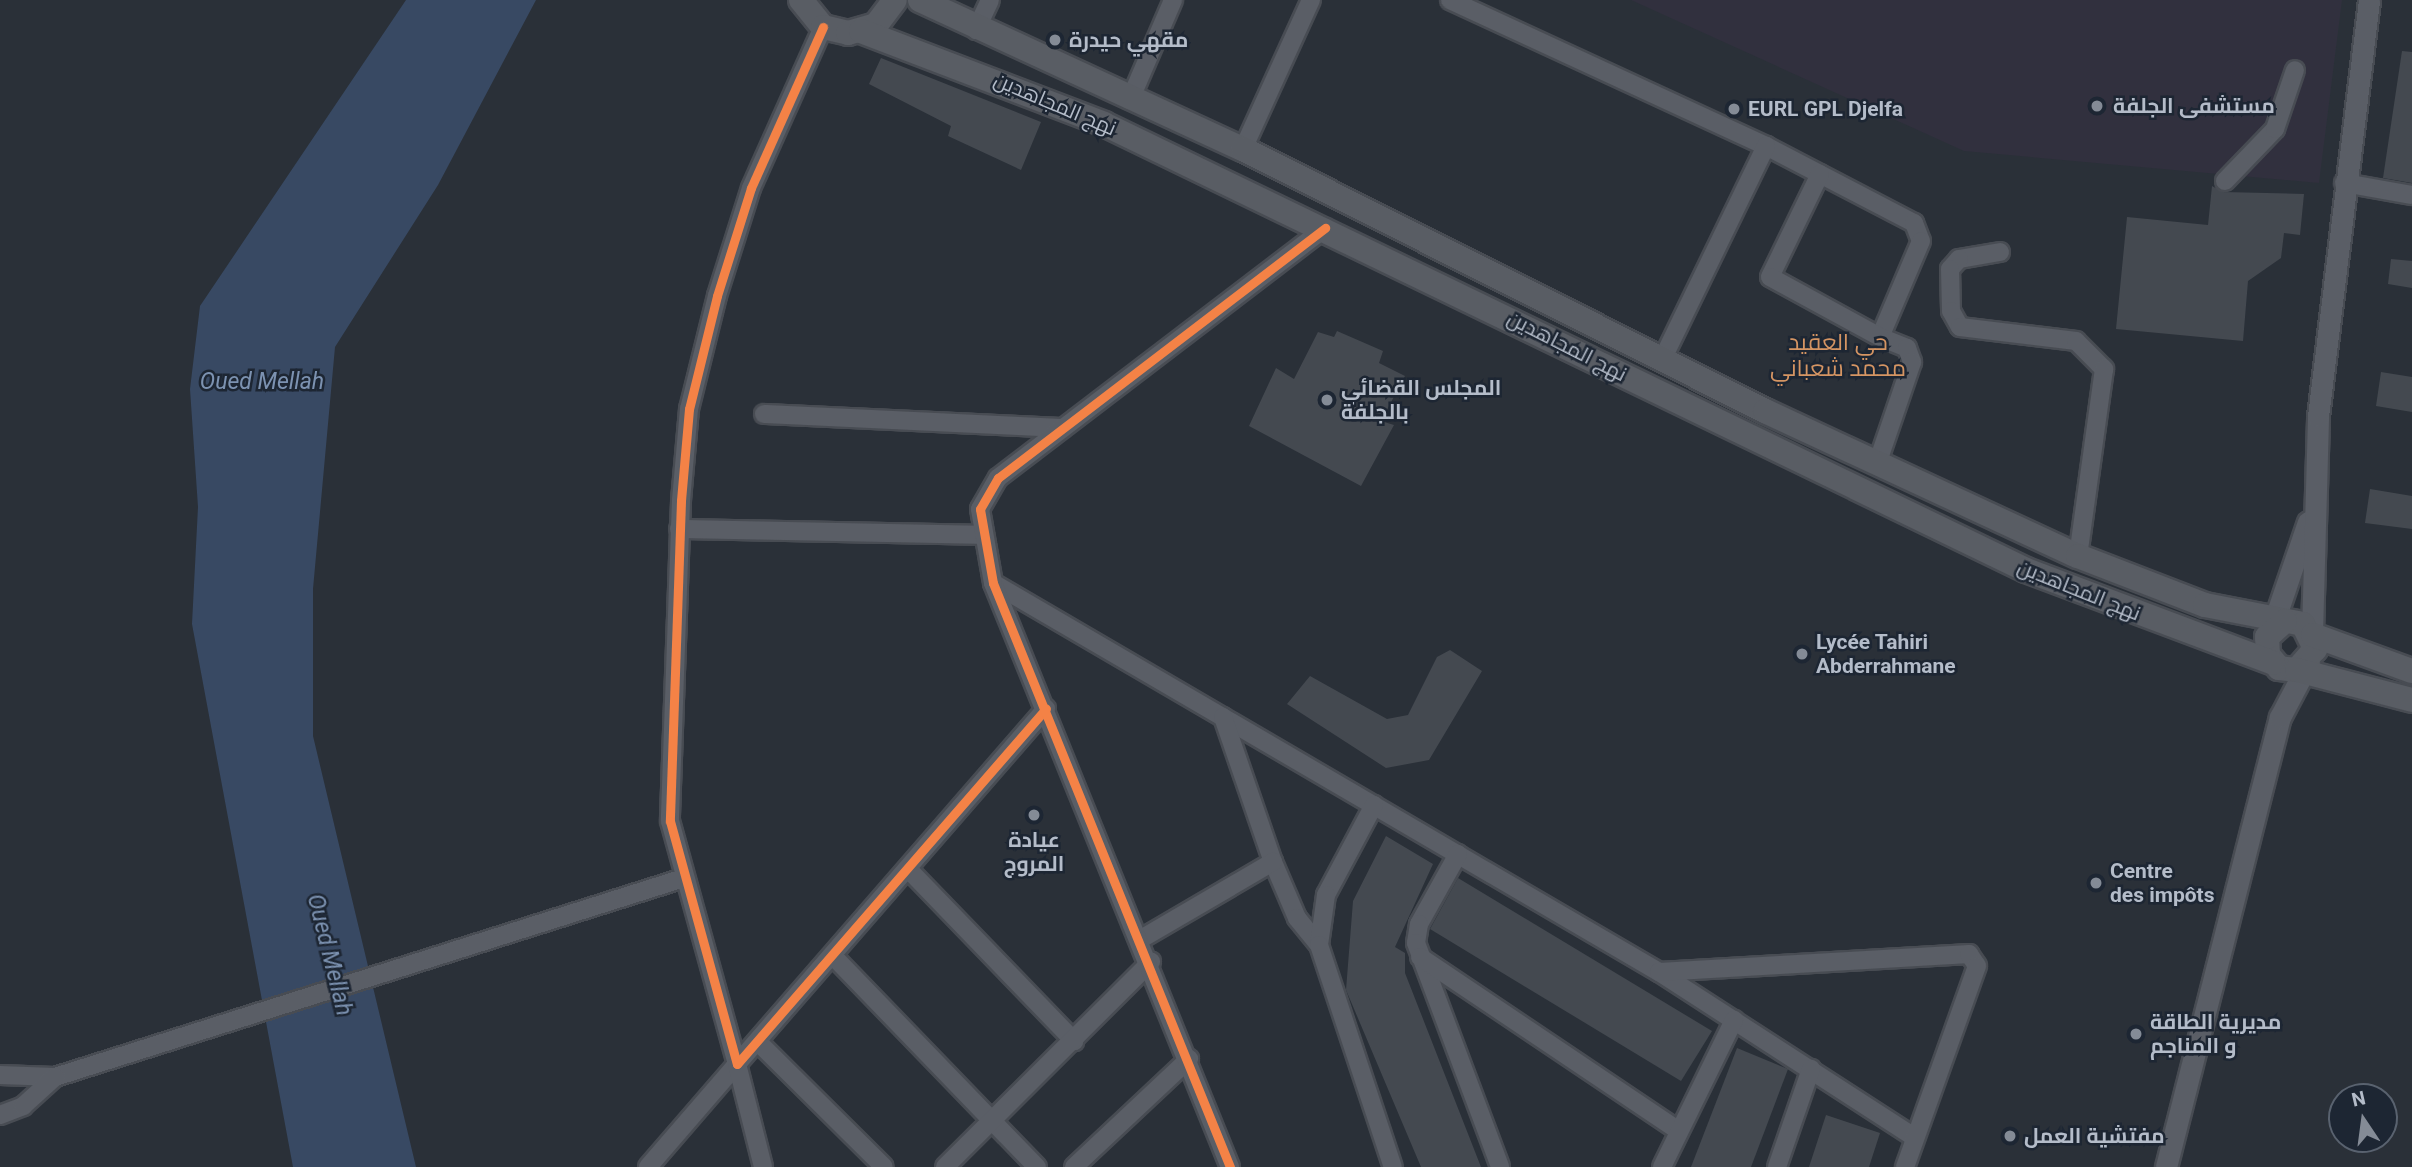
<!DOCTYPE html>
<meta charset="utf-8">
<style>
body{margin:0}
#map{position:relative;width:2412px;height:1167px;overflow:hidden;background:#2a3038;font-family:Roboto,Cairo,sans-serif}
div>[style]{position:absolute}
.medical>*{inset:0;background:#31303e}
.water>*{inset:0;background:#384963}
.building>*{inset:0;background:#444950}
.roads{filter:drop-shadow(2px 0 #484c53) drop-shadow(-2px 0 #484c53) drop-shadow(0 2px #484c53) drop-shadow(0 -2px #484c53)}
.minor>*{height:18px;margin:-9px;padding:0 9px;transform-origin:9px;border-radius:9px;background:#5a5e66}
.tertiary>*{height:21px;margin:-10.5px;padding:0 10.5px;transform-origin:10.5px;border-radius:10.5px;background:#5a5e66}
.secondary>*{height:24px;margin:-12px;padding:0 12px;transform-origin:12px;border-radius:12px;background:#595d64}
.cycleway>*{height:9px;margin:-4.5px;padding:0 4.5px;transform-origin:4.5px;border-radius:4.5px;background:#f48246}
.dots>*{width:19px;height:19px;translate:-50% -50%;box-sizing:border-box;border:4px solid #1d2633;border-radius:50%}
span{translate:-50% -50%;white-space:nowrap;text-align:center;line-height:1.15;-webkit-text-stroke:5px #1d2633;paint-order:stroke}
.poi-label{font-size:21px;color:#b4bcc9;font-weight:700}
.left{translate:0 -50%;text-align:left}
.street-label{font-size:21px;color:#b4bcc9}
.neighbourhood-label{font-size:23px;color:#d59563}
.water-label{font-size:23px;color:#7c92b1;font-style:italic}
.north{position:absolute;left:2328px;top:1083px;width:70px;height:70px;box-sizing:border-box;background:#1d2633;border:2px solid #59626f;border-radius:50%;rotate:347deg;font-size:19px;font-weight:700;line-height:28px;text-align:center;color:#b4bcc9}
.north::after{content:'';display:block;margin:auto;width:24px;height:32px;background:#848b96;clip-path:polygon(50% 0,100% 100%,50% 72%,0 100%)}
</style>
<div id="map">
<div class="medical">
<div style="clip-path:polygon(1631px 0,2342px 0,2319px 183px,1964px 151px)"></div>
</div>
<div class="water">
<div style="clip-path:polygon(406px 0,536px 0,438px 185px,335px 347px,313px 589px,313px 736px,416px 1167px,293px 1167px,192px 624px,198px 507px,190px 389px,200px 306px)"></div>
</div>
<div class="building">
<div style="clip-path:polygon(2402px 51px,2412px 52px,2412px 183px,2383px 178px)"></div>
<div style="clip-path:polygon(881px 58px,1041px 122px,1021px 170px,948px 136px,951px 126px,869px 84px)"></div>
<div style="clip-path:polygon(2212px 186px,2223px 192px,2304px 194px,2300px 235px,2284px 233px,2281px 258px,2248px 281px,2243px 341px,2116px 329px,2127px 217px,2208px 225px)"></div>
<div style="clip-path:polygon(2391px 259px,2412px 261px,2412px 288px,2388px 284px)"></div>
<div style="clip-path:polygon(1337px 331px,1383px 351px,1379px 363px,1405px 376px,1381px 421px,1394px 425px,1361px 486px,1249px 426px,1276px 368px,1294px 379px,1318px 332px,1334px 337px)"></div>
<div style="clip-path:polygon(2381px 372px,2412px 377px,2412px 412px,2376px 406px)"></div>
<div style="clip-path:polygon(2370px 489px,2412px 496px,2412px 529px,2365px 523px)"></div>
<div style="clip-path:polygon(1450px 650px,1482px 671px,1429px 760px,1386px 768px,1287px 704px,1310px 676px,1387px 719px,1408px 715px,1437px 657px)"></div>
<div style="clip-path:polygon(1386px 836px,1433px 864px,1395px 947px,1405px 953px,1405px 973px,1481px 1167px,1421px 1167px,1346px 990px,1353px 901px)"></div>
<div style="clip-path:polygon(1458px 878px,1712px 1031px,1681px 1081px,1430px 929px)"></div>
<div style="clip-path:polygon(1737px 1048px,1788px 1069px,1751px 1167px,1691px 1167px)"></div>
<div style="clip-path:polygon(1826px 1115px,1880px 1133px,1869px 1167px,1809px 1167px)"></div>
</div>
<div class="roads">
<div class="minor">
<div style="left:1450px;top:0;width:348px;rotate:24.8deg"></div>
<div style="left:1766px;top:146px;width:167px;rotate:27.5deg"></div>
<div style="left:1914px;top:223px;width:19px;rotate:69deg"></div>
<div style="left:1921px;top:241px;width:104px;rotate:113.1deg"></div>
<div style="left:1880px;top:337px;width:29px;rotate:22deg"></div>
<div style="left:1907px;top:348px;width:15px;rotate:70deg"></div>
<div style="left:1912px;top:362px;width:108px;rotate:108.9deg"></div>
<div style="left:823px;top:27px;width:176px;rotate:114.1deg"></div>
<div style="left:751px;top:188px;width:113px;rotate:107.5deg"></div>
<div style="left:717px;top:296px;width:116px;rotate:103.9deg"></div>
<div style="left:689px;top:409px;width:92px;rotate:95deg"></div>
<div style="left:681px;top:501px;width:320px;rotate:92deg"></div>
<div style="left:670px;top:821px;width:252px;rotate:74.6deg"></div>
<div style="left:737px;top:1064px;width:471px;rotate:-49deg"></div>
<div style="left:976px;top:30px;width:33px;rotate:-65deg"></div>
<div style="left:1130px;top:100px;width:109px;rotate:-66.7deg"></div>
<div style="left:1243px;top:149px;width:164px;rotate:-65.5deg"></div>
<div style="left:1820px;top:174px;width:114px;rotate:115.9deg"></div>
<div style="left:1770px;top:277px;width:125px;rotate:28.6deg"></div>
<div style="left:2225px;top:181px;width:72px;rotate:-46.1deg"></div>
<div style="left:2275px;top:129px;width:62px;rotate:-71.3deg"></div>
<div style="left:2344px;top:183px;width:69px;rotate:10deg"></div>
<div style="left:2000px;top:252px;width:42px;rotate:170.3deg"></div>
<div style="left:1959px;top:259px;width:13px;rotate:132deg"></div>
<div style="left:1950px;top:269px;width:42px;rotate:88.6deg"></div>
<div style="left:1951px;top:311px;width:18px;rotate:61deg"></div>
<div style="left:1960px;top:327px;width:117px;rotate:6.9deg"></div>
<div style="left:2076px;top:341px;width:40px;rotate:45deg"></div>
<div style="left:2104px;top:369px;width:189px;rotate:97.9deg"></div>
<div style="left:1663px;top:358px;width:236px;rotate:-64.1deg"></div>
<div style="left:764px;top:414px;width:299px;rotate:2.7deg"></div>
<div style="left:679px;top:529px;width:302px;rotate:1.1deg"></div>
<div style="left:993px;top:583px;width:771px;rotate:30.29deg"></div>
<div style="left:1659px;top:972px;width:304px;rotate:32.9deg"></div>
<div style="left:1223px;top:717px;width:153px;rotate:71deg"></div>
<div style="left:1273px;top:862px;width:61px;rotate:66.8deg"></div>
<div style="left:1297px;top:918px;width:35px;rotate:51deg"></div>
<div style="left:1374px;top:805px;width:102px;rotate:118.1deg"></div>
<div style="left:1326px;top:895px;width:50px;rotate:98deg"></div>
<div style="left:1319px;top:945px;width:234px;rotate:71.6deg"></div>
<div style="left:1458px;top:854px;width:80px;rotate:119.1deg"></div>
<div style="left:1419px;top:924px;width:19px;rotate:99deg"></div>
<div style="left:1416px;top:943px;width:239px;rotate:69.4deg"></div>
<div style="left:909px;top:870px;width:238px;rotate:46deg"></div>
<div style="left:1141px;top:939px;width:153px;rotate:-30.3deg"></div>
<div style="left:834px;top:957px;width:292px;rotate:46deg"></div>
<div style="left:1420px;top:957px;width:308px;rotate:33.9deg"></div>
<div style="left:1659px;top:972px;width:311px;rotate:-3.3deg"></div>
<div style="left:1969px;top:954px;width:14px;rotate:56deg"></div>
<div style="left:1977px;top:966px;width:214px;rotate:109.7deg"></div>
<div style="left:758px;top:1042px;width:177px;rotate:44.8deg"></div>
<div style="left:0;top:1075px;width:55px;rotate:2.1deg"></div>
<div style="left:55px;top:1077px;width:660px;rotate:-17.56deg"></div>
<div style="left:0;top:1115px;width:25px;rotate:-21deg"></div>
<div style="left:23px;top:1106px;width:43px;rotate:-42.2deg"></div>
<div style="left:648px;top:1167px;width:136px;rotate:-49.2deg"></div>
<div style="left:737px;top:1064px;width:106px;rotate:75.8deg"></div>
<div style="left:945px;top:1167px;width:291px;rotate:-44.9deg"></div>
<div style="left:1074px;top:1167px;width:158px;rotate:-43.2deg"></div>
<div style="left:1230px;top:1167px;width:630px;rotate:-112.09deg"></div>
<div style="left:993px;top:583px;width:75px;rotate:-100deg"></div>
<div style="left:980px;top:509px;width:36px;rotate:-60deg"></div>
<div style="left:998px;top:478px;width:412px;rotate:-37.4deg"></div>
<div style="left:1662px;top:1167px;width:164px;rotate:-63.9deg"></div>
<div style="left:1777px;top:1167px;width:104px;rotate:-70.9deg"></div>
</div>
<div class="tertiary">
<div style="left:2271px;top:630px;width:114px;rotate:-71.1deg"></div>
<div style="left:2312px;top:633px;width:217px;rotate:-88.4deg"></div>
<div style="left:2318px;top:416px;width:419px;rotate:-83deg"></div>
<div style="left:2166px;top:1167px;width:464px;rotate:-75.8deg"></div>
<div style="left:2280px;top:717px;width:62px;rotate:-62.2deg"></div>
</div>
<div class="secondary">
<div style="left:801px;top:0;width:35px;rotate:51deg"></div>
<div style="left:823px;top:27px;width:26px;rotate:13deg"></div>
<div style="left:848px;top:33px;width:29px;rotate:-16deg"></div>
<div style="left:876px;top:25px;width:31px;rotate:-53deg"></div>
<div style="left:920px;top:0;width:356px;rotate:24.8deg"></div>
<div style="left:1243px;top:149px;width:584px;rotate:26.65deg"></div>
<div style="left:1765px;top:411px;width:345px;rotate:24.9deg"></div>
<div style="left:2078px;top:556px;width:136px;rotate:21.1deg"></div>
<div style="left:2205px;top:605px;width:100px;rotate:11deg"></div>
<div style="left:2303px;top:624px;width:28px;rotate:64deg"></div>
<div style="left:2315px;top:649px;width:28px;rotate:131deg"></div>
<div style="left:2297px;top:670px;width:18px;rotate:-174deg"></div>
<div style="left:2279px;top:668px;width:17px;rotate:-130deg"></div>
<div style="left:2268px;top:655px;width:18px;rotate:-93deg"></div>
<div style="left:2267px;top:637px;width:24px;rotate:-42deg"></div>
<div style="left:861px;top:31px;width:260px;rotate:20.9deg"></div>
<div style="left:1104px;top:124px;width:1024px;rotate:25.81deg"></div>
<div style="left:2026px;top:570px;width:264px;rotate:20.6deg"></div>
<div style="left:2313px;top:635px;width:105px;rotate:20deg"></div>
<div style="left:2297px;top:670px;width:119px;rotate:14.6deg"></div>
</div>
</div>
<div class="cycleway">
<div style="left:823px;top:27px;width:176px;rotate:114.1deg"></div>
<div style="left:751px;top:188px;width:113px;rotate:107.5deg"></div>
<div style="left:717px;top:296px;width:116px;rotate:103.9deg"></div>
<div style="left:689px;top:409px;width:92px;rotate:95deg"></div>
<div style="left:681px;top:501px;width:320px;rotate:92deg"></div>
<div style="left:670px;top:821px;width:252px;rotate:74.6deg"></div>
<div style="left:737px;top:1064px;width:471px;rotate:-49deg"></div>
<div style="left:1230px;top:1167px;width:630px;rotate:-112.09deg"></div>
<div style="left:993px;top:583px;width:75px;rotate:-100deg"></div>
<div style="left:980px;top:509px;width:36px;rotate:-60deg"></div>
<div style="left:998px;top:478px;width:412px;rotate:-37.4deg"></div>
</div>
<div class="dots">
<div style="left:1055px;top:40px;background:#848b96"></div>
<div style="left:2097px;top:106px;background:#848b96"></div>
<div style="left:1734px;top:109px;background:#848b96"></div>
<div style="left:1327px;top:400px;background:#848b96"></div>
<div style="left:1802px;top:654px;background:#848b96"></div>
<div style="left:1034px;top:815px;background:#848b96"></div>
<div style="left:2096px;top:883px;background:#848b96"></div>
<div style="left:2136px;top:1034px;background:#848b96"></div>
<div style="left:2010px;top:1136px;background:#848b96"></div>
</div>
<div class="poi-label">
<span class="left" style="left:1069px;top:40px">مقهي حيدرة</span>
<span class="left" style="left:2113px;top:106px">مستشفى الجلفة</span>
<span class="left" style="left:1748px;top:109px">EURL GPL Djelfa</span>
<span class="left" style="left:1341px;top:400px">المجلس القضائي<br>بالجلفة</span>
<span class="left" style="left:1816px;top:654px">Lycée Tahiri<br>Abderrahmane</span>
<span style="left:1034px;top:852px">عيادة<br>المروج</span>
<span class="left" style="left:2110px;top:883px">Centre<br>des impôts</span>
<span class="left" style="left:2150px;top:1034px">مديرية الطاقة<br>و المناجم</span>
<span class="left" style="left:2024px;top:1136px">مفتشية العمل</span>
</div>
<div class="street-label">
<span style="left:1055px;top:104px;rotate:23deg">نهج المجاهدين</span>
<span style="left:1567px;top:346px;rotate:27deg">نهج المجاهدين</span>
<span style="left:2079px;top:590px;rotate:22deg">نهج المجاهدين</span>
</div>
<div class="neighbourhood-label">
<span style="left:1838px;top:356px">حي العقيد<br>محمد شعباني</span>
</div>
<div class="water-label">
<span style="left:262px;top:382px">Oued Mellah</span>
<span style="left:329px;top:955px;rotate:76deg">Oued Mellah</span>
</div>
<div class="north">N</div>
</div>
